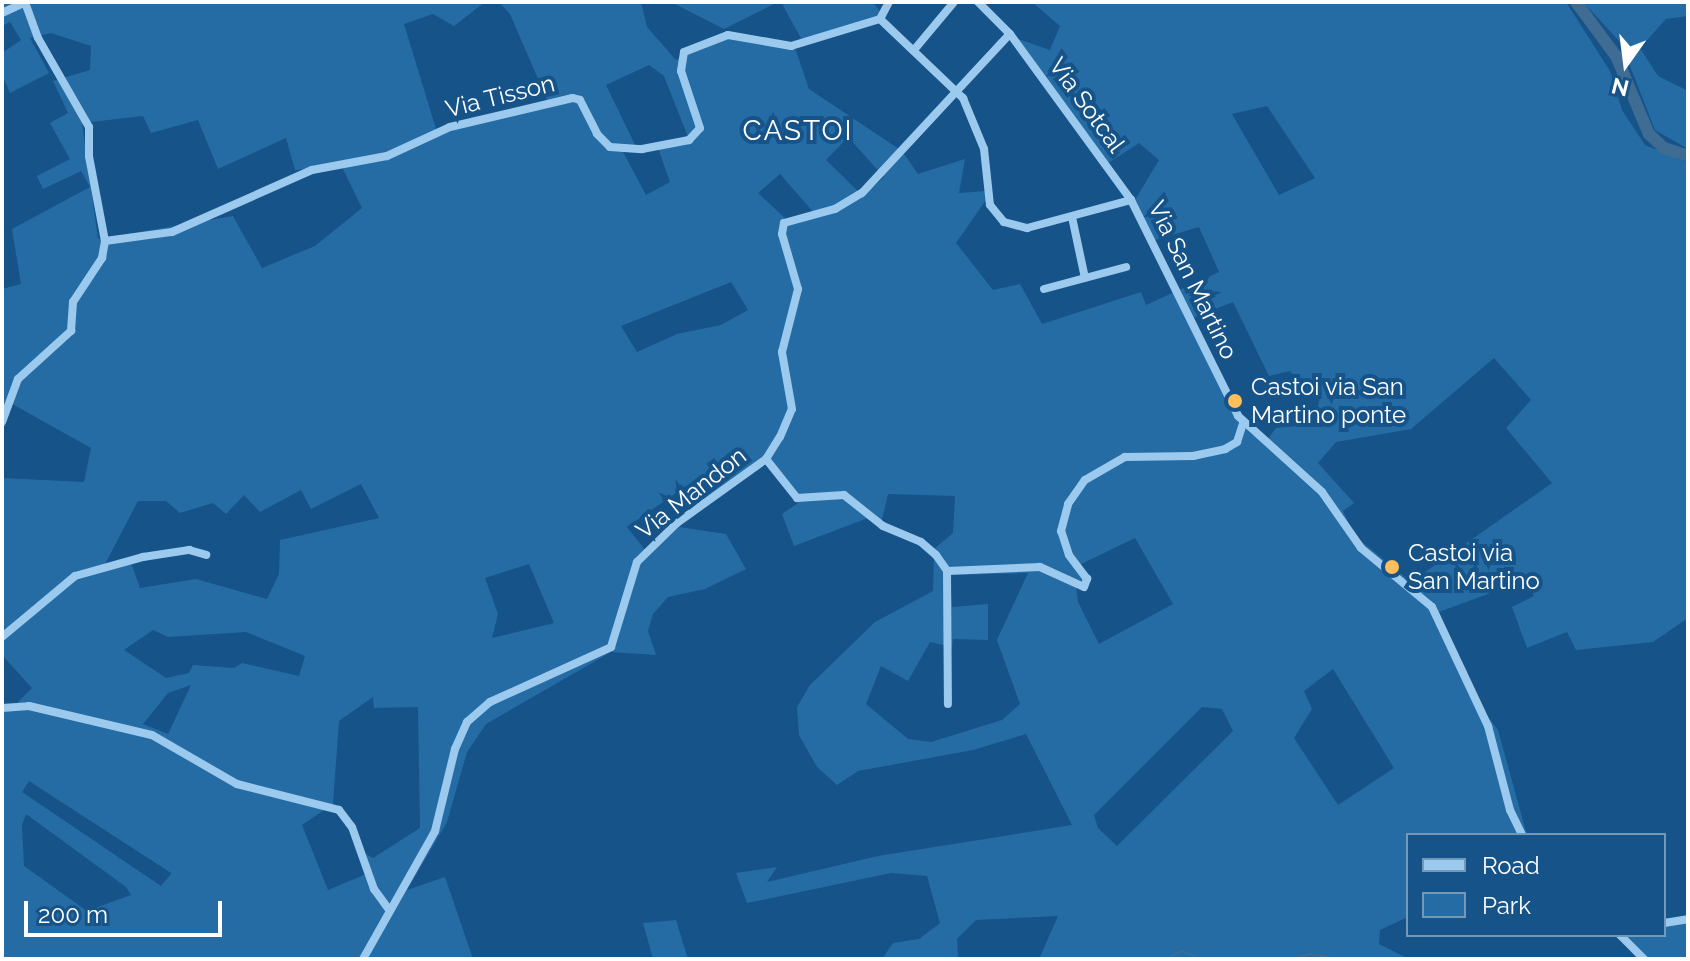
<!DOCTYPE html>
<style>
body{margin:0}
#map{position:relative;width:1690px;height:961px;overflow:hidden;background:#165388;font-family:Raleway,sans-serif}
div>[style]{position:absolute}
.green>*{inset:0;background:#256ca5}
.stream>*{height:2px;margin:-1px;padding:0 1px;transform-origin:1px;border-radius:1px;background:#3f6c93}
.river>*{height:12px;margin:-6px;padding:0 6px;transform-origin:6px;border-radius:6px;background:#3f6c93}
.minor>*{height:8px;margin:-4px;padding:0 4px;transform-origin:4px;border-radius:4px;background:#9ccaee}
.dots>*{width:22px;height:22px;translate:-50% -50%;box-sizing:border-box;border:4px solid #165388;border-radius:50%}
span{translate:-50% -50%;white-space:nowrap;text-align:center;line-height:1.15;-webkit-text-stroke:8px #165388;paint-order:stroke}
.street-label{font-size:24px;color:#fff}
.poi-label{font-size:24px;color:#fff}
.left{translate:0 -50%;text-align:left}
.quarter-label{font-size:28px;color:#fff;letter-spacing:2px}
.frame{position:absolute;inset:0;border:4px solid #fff;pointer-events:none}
.legend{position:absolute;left:1406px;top:833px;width:260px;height:104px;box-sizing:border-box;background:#165388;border:2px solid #7398b8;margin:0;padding:10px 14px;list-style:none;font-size:24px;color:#fff}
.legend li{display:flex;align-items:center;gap:16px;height:40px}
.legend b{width:40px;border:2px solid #7398b8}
.north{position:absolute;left:1586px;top:24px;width:80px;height:80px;-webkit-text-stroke:6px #165388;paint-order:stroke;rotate:194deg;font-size:22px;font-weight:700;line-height:32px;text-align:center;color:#fff}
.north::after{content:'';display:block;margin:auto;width:28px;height:36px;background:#fff;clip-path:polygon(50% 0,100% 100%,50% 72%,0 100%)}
.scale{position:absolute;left:24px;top:901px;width:198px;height:36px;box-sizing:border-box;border:4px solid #fff;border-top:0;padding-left:10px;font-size:24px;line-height:28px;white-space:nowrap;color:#fff;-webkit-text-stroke:6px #165388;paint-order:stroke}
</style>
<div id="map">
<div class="green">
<div style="clip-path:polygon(evenodd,2px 2px,485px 2px,454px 26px,433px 14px,404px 24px,436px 129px,548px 102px,510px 14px,499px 2px,641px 2px,647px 27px,676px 60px,729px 33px,795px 48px,809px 89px,902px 151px,918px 174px,965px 159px,959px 193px,986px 191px,986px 200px,956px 243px,993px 290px,1020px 284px,1042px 324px,1141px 292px,1146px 305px,1219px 272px,1199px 227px,1155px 240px,1135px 200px,1159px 160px,1139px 143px,1102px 167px,1015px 38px,1050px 50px,1060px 26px,1032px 2px,1566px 2px,1610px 71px,1622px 110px,1645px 145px,1688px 163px,1688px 618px,1653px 642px,1576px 650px,1567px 632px,1527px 648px,1512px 607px,1534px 596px,1526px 580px,1439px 612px,1481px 707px,1498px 730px,1527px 835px,1408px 835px,1408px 917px,1380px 930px,1379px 944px,1409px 959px,1039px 959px,1058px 916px,976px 920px,957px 939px,958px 957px,970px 959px,882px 959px,893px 943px,919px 939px,940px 923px,927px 876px,891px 873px,747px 903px,736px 873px,777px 867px,767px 882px,878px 856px,1072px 825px,1026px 734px,973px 750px,858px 771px,837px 785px,817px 767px,799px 735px,797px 707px,810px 685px,875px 622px,933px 591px,934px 549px,953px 533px,955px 496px,888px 494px,880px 528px,868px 518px,794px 546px,782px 514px,798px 503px,763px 456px,701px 502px,686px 486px,627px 527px,649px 555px,679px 527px,726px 534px,746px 569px,705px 589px,668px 597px,653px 614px,648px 631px,656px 655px,611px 652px,486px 724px,467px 752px,447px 822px,407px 890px,445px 877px,473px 959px,2px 959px,2px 705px,17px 703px,32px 688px,2px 655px,2px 478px,84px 482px,91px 448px,7px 401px,2px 409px,2px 289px,21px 284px,12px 229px,90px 187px,81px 171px,43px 189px,37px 176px,70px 159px,50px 123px,68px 113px,53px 81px,90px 70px,91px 46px,51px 33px,30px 38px,49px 73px,10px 93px,2px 75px,2px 53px,21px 40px,10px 22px,2px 26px,2px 2px,649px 65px,664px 76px,688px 137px,657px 145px,670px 182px,646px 195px,623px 152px,636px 147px,606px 85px,649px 65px,2px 2px,1267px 106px,1315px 178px,1279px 195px,1232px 114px,1267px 106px,2px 2px,143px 116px,151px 133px,198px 120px,218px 169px,286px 138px,295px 170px,341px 165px,362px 208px,315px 246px,262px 268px,233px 216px,98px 239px,82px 123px,143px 116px,2px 2px,848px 137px,884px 177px,863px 196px,826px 160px,848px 137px,2px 2px,780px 174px,815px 214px,786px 219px,758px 193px,780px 174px,2px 2px,731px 282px,748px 310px,721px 325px,677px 334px,637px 352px,621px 326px,731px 282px,2px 2px,1233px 302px,1269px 376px,1290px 371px,1302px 388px,1320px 397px,1314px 424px,1276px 428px,1267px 440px,1251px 434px,1238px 419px,1190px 319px,1233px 302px,2px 2px,1494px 358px,1531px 400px,1506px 428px,1552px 483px,1411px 582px,1355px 536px,1343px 511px,1354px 503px,1318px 463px,1336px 442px,1411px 429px,1494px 358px,2px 2px,361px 484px,379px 518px,280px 540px,279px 574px,267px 599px,196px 579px,140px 588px,130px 560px,103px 568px,138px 501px,166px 501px,180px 513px,213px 503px,226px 514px,244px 495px,260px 512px,301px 490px,311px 509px,361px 484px,2px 2px,1135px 538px,1173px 604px,1099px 644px,1078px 602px,1076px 586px,1087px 579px,1077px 566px,1135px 538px,2px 2px,529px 564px,554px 623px,492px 638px,498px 614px,485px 578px,529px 564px,2px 2px,1028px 573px,997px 640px,1020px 704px,1002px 720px,931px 742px,908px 739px,866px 704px,881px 666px,908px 681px,930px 642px,952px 647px,953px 639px,988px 640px,988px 604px,952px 607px,950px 575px,1028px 573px,2px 2px,153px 630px,168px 637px,246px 632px,305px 656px,299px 676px,242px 663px,234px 668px,193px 665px,189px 673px,166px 678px,124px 650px,153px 630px,2px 2px,1333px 669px,1394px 768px,1338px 805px,1294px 738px,1312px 709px,1304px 691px,1333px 669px,2px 2px,191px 685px,168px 734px,143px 724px,168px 693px,191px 685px,2px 2px,373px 697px,374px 708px,418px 707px,420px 828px,373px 858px,366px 854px,371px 872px,328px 890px,302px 825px,333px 804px,339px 721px,373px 697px,2px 2px,1202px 707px,1222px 709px,1233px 731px,1117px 846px,1098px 828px,1094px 815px,1202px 707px,2px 2px,29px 781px,171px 873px,171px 874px,161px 886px,22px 792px,29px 781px,2px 2px,26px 814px,126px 887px,131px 895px,87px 911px,24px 866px,22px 825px,26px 814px)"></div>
<div style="clip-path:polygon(671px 2px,778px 2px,724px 29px)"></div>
<div style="clip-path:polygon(781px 2px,872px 2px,880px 11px,874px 20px,803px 42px)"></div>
<div style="clip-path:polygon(1583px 2px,1688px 2px,1688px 16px,1666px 19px,1640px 48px,1658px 76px,1688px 91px,1688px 149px,1655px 130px,1621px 43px)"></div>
<div style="clip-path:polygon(1664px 907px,1665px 919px,1688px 915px,1688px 959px,1638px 959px,1617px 935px,1664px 935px)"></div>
<div style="clip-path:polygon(676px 920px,688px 959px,653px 959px,643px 923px)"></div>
</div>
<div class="stream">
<div style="left:93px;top:959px;width:43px"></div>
<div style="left:1166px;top:959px;width:17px;rotate:-28deg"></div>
<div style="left:1181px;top:951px;width:23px;rotate:20deg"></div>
<div style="left:1294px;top:959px;width:17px;rotate:-17deg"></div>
<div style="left:1310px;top:954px;width:27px;rotate:10deg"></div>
</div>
<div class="river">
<div style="left:1576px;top:2px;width:67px;rotate:53.5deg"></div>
<div style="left:1616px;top:56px;width:85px;rotate:67.1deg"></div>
<div style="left:1649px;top:134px;width:21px;rotate:43deg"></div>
<div style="left:1664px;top:148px;width:25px;rotate:18deg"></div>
</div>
<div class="minor">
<div style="left:978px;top:2px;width:45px;rotate:45deg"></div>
<div style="left:1010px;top:34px;width:205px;rotate:53.9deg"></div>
<div style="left:1131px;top:200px;width:241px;rotate:63.6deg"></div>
<div style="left:1238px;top:416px;width:113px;rotate:42.1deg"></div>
<div style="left:1322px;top:492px;width:68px;rotate:55.1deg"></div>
<div style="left:1361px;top:548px;width:92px;rotate:39.7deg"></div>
<div style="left:1432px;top:607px;width:132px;rotate:64.8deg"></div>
<div style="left:1488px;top:726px;width:87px;rotate:75.3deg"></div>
<div style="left:1510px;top:810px;width:28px;rotate:64deg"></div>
<div style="left:2px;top:13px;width:26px;rotate:-25deg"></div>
<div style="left:880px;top:19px;width:115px;rotate:43.6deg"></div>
<div style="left:963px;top:98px;width:55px;rotate:67.6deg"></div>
<div style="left:984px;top:149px;width:56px;rotate:83.9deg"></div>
<div style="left:990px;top:205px;width:22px;rotate:51deg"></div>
<div style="left:1004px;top:222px;width:24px;rotate:15deg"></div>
<div style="left:1027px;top:228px;width:108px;rotate:-15.1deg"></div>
<div style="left:880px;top:19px;width:19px;rotate:-62deg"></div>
<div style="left:914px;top:50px;width:62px;rotate:-50.2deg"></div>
<div style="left:1072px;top:217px;width:62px;rotate:78deg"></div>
<div style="left:105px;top:241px;width:68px;rotate:-7.7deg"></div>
<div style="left:172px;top:232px;width:153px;rotate:-23.9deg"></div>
<div style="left:312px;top:170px;width:76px;rotate:-10.6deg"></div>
<div style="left:387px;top:156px;width:69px;rotate:-24.7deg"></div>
<div style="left:450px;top:127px;width:126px;rotate:-13.3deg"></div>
<div style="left:573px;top:98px;width:7px;rotate:16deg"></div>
<div style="left:580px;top:100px;width:38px;rotate:63deg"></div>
<div style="left:597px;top:134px;width:18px;rotate:45deg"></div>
<div style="left:610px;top:147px;width:32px;rotate:4deg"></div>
<div style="left:642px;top:149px;width:48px;rotate:-10.8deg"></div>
<div style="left:689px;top:140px;width:16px;rotate:-47deg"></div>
<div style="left:700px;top:128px;width:60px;rotate:-108.4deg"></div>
<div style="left:681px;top:71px;width:19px;rotate:-81deg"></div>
<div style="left:684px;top:52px;width:47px;rotate:-21.1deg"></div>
<div style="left:728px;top:35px;width:64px;rotate:9.9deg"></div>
<div style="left:791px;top:46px;width:93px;rotate:-16.9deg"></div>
<div style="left:1044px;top:289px;width:85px;rotate:-15deg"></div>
<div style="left:2px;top:422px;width:46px;rotate:-69.6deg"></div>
<div style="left:18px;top:379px;width:72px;rotate:-42.2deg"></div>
<div style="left:71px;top:331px;width:29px;rotate:-86deg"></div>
<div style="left:73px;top:302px;width:53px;rotate:-56.6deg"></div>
<div style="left:102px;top:258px;width:17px;rotate:-80deg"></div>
<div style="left:105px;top:241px;width:86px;rotate:-100.7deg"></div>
<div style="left:89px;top:156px;width:29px;rotate:-90deg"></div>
<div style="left:89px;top:127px;width:103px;rotate:-119.8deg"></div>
<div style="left:38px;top:38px;width:38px;rotate:-110deg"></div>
<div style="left:766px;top:459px;width:50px;rotate:51.5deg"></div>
<div style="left:797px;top:498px;width:47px;rotate:-3.7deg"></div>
<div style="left:844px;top:495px;width:50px;rotate:38.5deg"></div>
<div style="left:883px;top:526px;width:41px;rotate:22.8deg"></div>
<div style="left:921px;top:542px;width:20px;rotate:41deg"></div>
<div style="left:936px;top:555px;width:19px;rotate:55deg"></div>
<div style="left:947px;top:571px;width:133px;rotate:89.6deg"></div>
<div style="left:947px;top:571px;width:93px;rotate:-2.5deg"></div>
<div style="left:1040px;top:567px;width:48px;rotate:24.4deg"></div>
<div style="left:1084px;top:587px;width:9px;rotate:-69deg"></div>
<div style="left:1087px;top:579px;width:30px;rotate:-127deg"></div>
<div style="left:1069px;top:555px;width:25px;rotate:-108deg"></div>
<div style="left:1061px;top:531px;width:28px;rotate:-75deg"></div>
<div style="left:1068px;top:504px;width:29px;rotate:-55deg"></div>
<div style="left:1085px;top:480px;width:46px;rotate:-29.9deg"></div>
<div style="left:1125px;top:457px;width:68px;rotate:-0.8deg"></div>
<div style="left:1193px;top:456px;width:33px;rotate:-12deg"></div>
<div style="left:1225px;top:449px;width:14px;rotate:-30deg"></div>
<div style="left:1237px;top:442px;width:20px;rotate:-72deg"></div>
<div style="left:2px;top:637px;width:95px;rotate:-39.9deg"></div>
<div style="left:75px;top:576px;width:71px;rotate:-15.6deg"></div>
<div style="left:143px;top:557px;width:47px;rotate:-8.7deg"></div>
<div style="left:189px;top:550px;width:18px;rotate:16deg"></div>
<div style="left:2px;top:708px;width:27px;rotate:-4deg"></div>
<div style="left:29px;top:706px;width:126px;rotate:13.3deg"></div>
<div style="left:152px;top:735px;width:98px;rotate:30deg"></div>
<div style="left:237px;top:784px;width:105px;rotate:14.3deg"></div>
<div style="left:339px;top:810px;width:21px;rotate:53deg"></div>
<div style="left:352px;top:827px;width:66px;rotate:70.5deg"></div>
<div style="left:374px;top:889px;width:24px;rotate:54deg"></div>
<div style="left:1664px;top:923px;width:24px;rotate:-9deg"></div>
<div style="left:1620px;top:935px;width:34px;rotate:45deg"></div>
<div style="left:363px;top:959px;width:147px;rotate:-60.6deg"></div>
<div style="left:435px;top:831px;width:84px;rotate:-76.3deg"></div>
<div style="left:455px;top:749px;width:30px;rotate:-66deg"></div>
<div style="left:467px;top:722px;width:30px;rotate:-41deg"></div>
<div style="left:490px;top:702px;width:133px;rotate:-24.4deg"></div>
<div style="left:611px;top:647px;width:89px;rotate:-73deg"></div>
<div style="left:637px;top:562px;width:56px;rotate:-44.3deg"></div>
<div style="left:677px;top:523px;width:110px;rotate:-35.7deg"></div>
<div style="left:766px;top:459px;width:26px;rotate:-58deg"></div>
<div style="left:780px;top:437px;width:30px;rotate:-67deg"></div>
<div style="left:792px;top:409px;width:58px;rotate:-100deg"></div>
<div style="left:782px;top:352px;width:65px;rotate:-75.7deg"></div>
<div style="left:798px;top:289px;width:57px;rotate:-106.2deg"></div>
<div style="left:782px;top:234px;width:11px;rotate:-80deg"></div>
<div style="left:784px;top:223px;width:53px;rotate:-15.4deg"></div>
<div style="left:835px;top:209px;width:31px;rotate:-31deg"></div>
<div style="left:862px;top:193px;width:217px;rotate:-47.1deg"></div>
</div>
<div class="dots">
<div style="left:1235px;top:401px;background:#ffbe59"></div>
<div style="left:1392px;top:567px;background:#ffbe59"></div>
</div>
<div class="street-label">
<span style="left:500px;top:96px;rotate:-14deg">Via Tisson</span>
<span style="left:1087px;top:105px;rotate:54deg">Via Sotcal</span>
<span style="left:1193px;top:280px;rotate:64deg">Via San Martino</span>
<span style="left:691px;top:493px;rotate:-38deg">Via Mandon</span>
</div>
<div class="poi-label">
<span class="left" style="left:1251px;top:401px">Castoi via San<br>Martino ponte</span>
<span class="left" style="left:1408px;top:567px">Castoi via<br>San Martino</span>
</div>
<div class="quarter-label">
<span style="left:798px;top:131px">CASTOI</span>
</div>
<div class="frame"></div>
<ul class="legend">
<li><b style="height:10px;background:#9ccaee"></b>Road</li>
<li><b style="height:22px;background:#256ca5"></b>Park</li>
</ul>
<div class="north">N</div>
<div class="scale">200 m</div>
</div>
